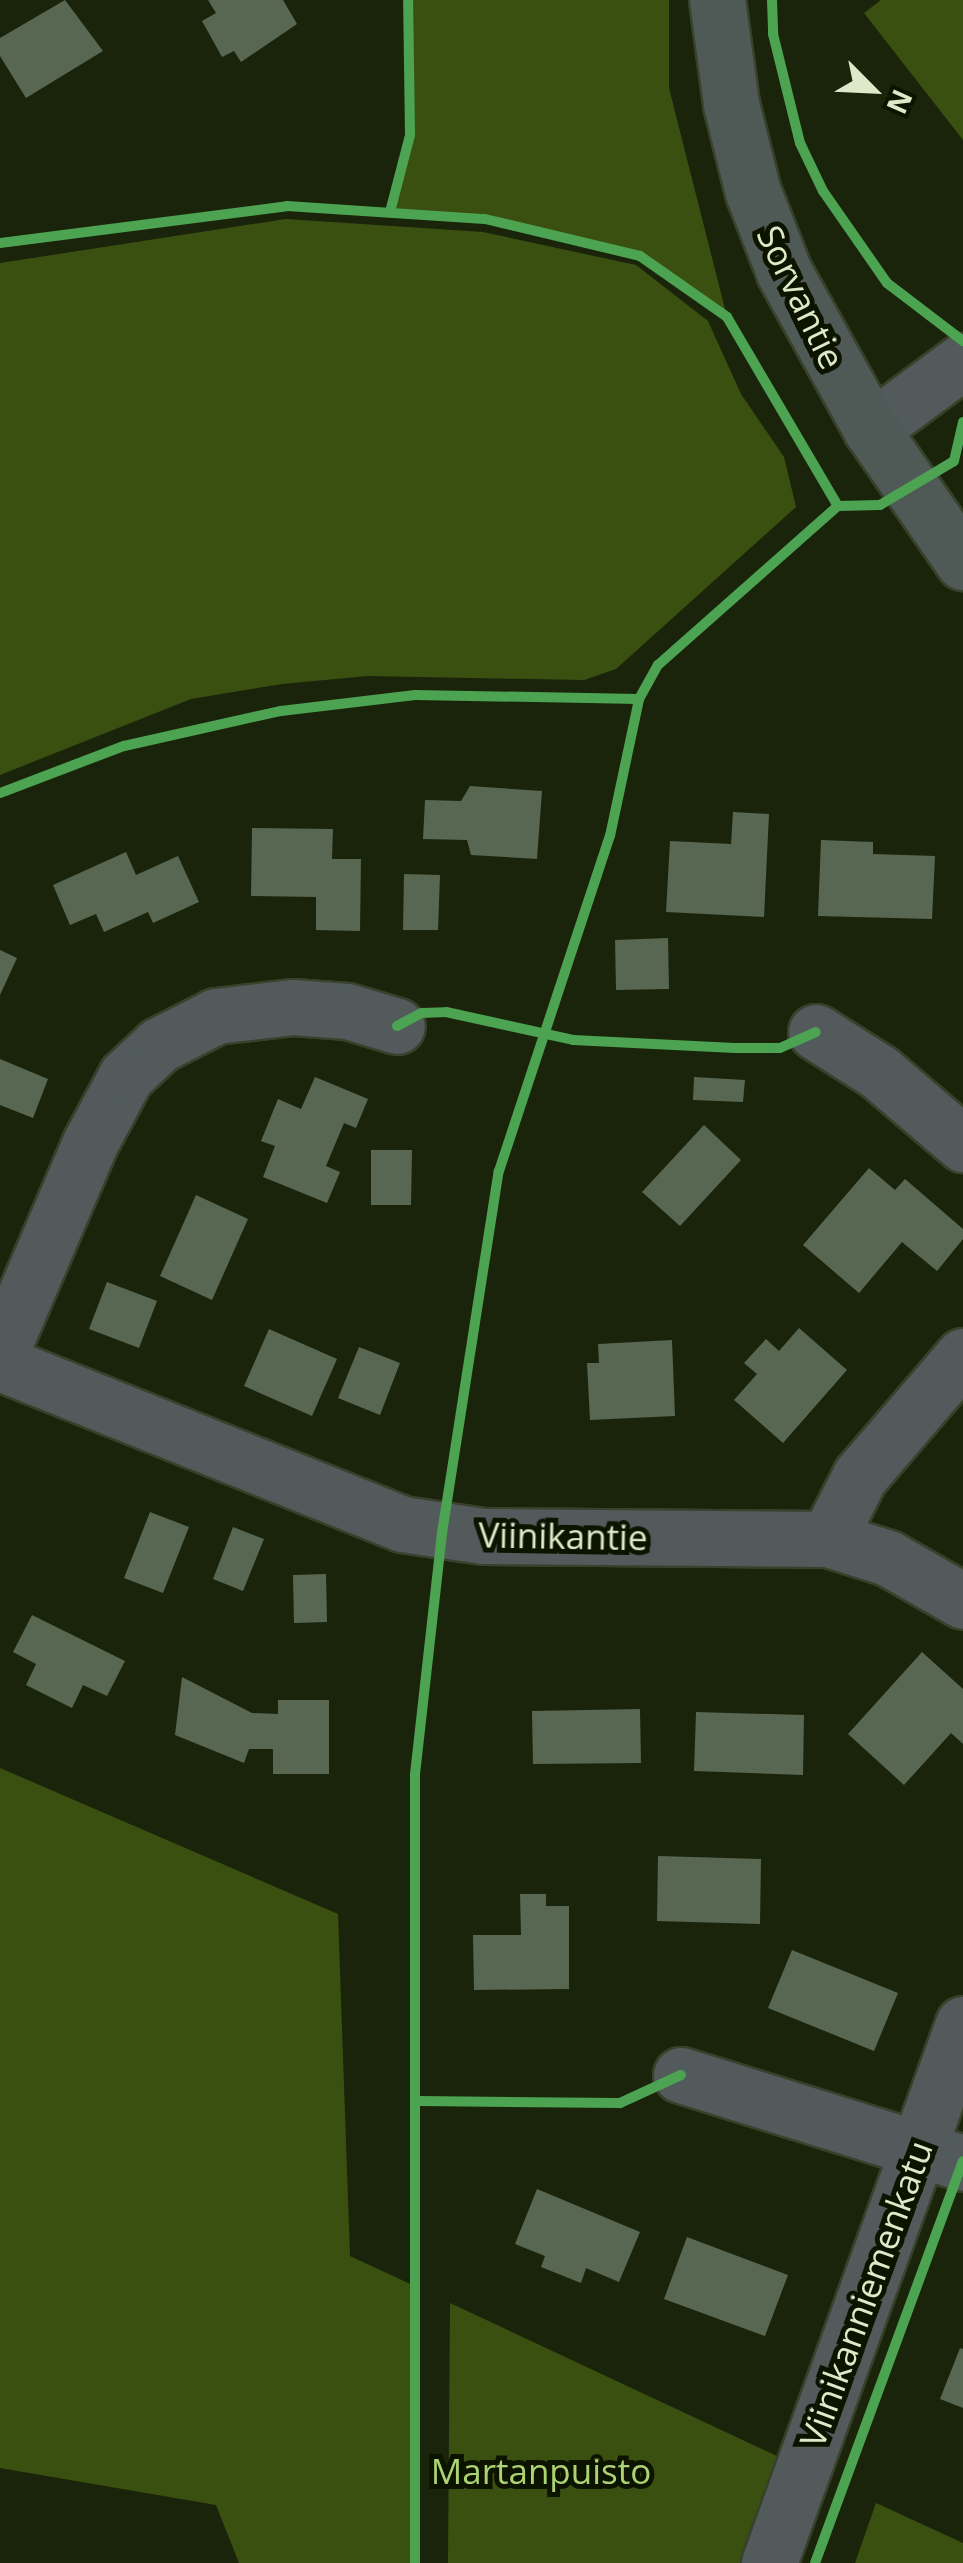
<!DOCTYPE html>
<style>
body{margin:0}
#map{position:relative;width:963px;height:2563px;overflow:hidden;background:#1a240a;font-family:"Open Sans",sans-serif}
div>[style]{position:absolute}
.green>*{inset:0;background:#3a5011}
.building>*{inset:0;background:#586752}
.roads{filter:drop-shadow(2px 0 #38412b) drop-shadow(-2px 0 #38412b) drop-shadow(0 2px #38412b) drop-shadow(0 -2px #38412b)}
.minor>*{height:55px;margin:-27.5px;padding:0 27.5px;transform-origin:27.5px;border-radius:27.5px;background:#525a5c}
.major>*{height:55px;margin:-27.5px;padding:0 27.5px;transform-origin:27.5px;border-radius:27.5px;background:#4f5a56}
.cycleway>*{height:10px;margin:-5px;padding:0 5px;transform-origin:5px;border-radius:5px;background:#4ca352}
span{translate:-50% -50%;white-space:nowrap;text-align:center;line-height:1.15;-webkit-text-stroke:10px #0c1400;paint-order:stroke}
.street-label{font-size:35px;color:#dceac9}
.park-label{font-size:35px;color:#acd273}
.north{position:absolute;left:823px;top:40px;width:100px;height:100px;-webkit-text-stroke:8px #0c1400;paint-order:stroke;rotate:114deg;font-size:28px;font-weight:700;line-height:40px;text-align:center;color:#dceac9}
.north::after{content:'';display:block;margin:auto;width:35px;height:45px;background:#dceac9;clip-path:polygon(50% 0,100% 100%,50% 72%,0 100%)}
</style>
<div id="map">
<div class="green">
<div style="clip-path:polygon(408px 0,669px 0,669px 88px,727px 317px,640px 256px,485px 219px,390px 212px,410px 135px)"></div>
<div style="clip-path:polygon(881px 0,963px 0,963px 140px,864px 13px)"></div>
<div style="clip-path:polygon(286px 219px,483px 232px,636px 265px,708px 321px,741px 394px,784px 457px,796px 507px,616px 669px,584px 680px,368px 676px,282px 684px,191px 699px,0 775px,0 263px)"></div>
<div style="clip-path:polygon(0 1768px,338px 1914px,350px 2256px,419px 2288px,415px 2563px,239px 2563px,216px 2505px,0 2468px)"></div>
<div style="clip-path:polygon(450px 2303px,777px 2456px,750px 2563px,448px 2563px)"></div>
<div style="clip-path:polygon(876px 2503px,963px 2543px,963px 2563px,855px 2563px)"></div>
</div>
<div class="building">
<div style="clip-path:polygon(65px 0,103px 51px,26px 98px,0 56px,0 38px)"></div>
<div style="clip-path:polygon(208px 0,283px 0,297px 24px,241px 62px,234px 51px,222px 57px,202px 21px,216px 13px)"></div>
<div style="clip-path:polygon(470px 786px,542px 791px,537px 859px,471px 855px,467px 840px,423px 839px,425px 800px,461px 801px)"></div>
<div style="clip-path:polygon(733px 812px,769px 814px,764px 917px,666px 912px,670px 841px,731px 844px)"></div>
<div style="clip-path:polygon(252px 828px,333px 829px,332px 859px,361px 859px,360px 931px,316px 930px,316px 897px,251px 896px)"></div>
<div style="clip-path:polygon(821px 840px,873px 842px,873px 854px,935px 856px,932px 919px,818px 916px)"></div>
<div style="clip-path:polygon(126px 852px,136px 875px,178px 856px,199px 902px,153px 923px,148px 912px,104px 932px,96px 914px,70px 925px,53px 885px)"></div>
<div style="clip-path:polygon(404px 874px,440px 875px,438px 930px,403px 930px)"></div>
<div style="clip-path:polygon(668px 938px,669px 989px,616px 990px,615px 940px)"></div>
<div style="clip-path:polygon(0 950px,17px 958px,0 995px)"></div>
<div style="clip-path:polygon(0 1059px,48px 1079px,33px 1118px,0 1105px)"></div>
<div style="clip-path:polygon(315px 1077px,368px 1099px,356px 1128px,344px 1123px,326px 1166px,340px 1172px,327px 1203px,263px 1177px,275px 1146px,261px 1141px,278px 1099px,301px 1109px)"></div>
<div style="clip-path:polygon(694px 1077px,745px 1080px,743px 1102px,693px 1100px)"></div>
<div style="clip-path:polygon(704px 1125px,741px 1160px,680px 1226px,642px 1192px)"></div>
<div style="clip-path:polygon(371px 1150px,412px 1150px,411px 1205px,371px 1205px)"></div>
<div style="clip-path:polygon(869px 1168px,895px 1190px,905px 1179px,963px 1229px,963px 1239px,937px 1271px,902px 1242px,859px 1293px,803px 1245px)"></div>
<div style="clip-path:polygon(196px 1195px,248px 1219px,212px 1300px,160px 1276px)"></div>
<div style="clip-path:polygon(107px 1282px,157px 1301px,139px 1348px,89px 1329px)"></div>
<div style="clip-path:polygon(799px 1328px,847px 1370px,783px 1443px,734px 1400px,757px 1374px,744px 1363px,766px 1339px,779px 1351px)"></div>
<div style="clip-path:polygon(269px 1329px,337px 1359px,312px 1416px,244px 1386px)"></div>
<div style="clip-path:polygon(672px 1340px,675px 1416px,590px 1420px,587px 1363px,599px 1363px,598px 1344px)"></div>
<div style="clip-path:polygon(359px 1347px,400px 1363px,380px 1415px,338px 1398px)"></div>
<div style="clip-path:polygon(150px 1512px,189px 1527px,163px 1593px,124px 1578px)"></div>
<div style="clip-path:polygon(233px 1527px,264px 1539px,243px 1591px,213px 1579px)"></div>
<div style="clip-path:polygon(326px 1574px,327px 1622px,294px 1623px,293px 1575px)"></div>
<div style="clip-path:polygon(32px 1615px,125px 1661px,107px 1696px,83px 1685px,72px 1708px,26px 1685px,36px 1664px,13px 1652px)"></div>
<div style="clip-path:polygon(922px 1652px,963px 1689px,963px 1744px,951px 1733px,904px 1785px,848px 1734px)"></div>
<div style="clip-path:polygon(182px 1677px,252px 1713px,278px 1714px,278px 1700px,329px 1700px,329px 1774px,273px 1774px,273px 1749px,249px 1749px,244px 1763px,175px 1735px)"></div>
<div style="clip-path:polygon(640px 1709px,641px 1763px,533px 1764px,532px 1711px)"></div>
<div style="clip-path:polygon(696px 1712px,804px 1715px,803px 1775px,694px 1771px)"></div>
<div style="clip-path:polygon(658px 1856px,761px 1859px,760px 1924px,657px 1921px)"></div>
<div style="clip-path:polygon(520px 1894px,546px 1894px,546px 1906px,569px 1906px,569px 1989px,474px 1990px,473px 1935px,521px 1935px)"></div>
<div style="clip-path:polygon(792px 1950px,898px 1993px,874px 2051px,768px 2008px)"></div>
<div style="clip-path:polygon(537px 2189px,640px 2232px,619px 2282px,586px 2268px,581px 2283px,541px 2267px,545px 2256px,515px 2244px)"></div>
<div style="clip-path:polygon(687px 2237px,788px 2275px,765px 2336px,664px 2299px)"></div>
<div style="clip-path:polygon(960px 2348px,963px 2349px,963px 2408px,940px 2399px)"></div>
</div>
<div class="roads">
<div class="minor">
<div style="left:871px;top:429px;width:114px;rotate:-36.5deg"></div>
<div style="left:816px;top:1032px;width:75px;rotate:32.4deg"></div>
<div style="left:879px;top:1072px;width:111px;rotate:40.6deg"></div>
<div style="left:0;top:1354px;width:229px;rotate:-66.9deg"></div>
<div style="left:90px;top:1143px;width:76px;rotate:-61.8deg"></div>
<div style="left:126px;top:1076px;width:45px;rotate:-43.2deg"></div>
<div style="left:159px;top:1045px;width:64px;rotate:-27deg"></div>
<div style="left:216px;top:1016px;width:78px;rotate:-6.7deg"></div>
<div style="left:293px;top:1007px;width:54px;rotate:4.2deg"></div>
<div style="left:347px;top:1011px;width:52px;rotate:16.7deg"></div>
<div style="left:0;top:1363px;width:433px;rotate:21.8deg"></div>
<div style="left:402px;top:1524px;width:82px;rotate:8.4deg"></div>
<div style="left:483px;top:1536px;width:345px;rotate:0.5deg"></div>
<div style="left:828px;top:1539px;width:63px;rotate:17.6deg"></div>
<div style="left:888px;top:1558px;width:86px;rotate:29.8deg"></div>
<div style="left:828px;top:1539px;width:71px;rotate:-63.1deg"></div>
<div style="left:860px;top:1476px;width:158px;rotate:-49.4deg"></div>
<div style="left:681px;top:2075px;width:295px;rotate:17.3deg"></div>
<div style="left:769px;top:2563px;width:573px;rotate:-70.2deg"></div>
</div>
<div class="major">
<div style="left:717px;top:0;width:105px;rotate:82.3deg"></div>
<div style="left:731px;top:104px;width:91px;rotate:76deg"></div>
<div style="left:753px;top:192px;width:86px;rotate:68.8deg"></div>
<div style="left:784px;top:272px;width:179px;rotate:61deg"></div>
<div style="left:871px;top:429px;width:162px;rotate:55.3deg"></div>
</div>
</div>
<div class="cycleway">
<div style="left:772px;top:0;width:34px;rotate:88deg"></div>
<div style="left:773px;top:34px;width:112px;rotate:76.1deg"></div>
<div style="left:800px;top:143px;width:53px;rotate:64.4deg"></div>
<div style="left:823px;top:191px;width:112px;rotate:55.2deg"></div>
<div style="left:887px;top:283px;width:96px;rotate:37.3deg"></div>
<div style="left:390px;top:212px;width:80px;rotate:-75.4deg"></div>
<div style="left:410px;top:135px;width:135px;rotate:-90.8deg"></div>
<div style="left:0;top:243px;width:289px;rotate:-7.3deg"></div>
<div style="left:287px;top:206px;width:198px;rotate:3.8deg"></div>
<div style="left:485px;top:219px;width:159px;rotate:13.4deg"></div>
<div style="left:640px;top:256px;width:106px;rotate:35deg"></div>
<div style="left:727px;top:317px;width:219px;rotate:59.6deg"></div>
<div style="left:0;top:793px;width:133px;rotate:-20.8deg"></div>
<div style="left:124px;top:746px;width:161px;rotate:-12.6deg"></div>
<div style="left:281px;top:711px;width:135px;rotate:-6.8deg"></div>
<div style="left:415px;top:695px;width:224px;rotate:1deg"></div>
<div style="left:397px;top:1026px;width:27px;rotate:-28deg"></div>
<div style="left:421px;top:1013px;width:25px;rotate:-2deg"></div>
<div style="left:446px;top:1012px;width:130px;rotate:12.4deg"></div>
<div style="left:573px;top:1040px;width:162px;rotate:2.8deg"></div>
<div style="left:735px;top:1048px;width:45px"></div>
<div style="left:780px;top:1048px;width:39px;rotate:-24deg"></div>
<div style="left:418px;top:2101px;width:202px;rotate:0.6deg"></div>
<div style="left:620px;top:2103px;width:67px;rotate:-24.7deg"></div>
<div style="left:415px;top:2563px;width:789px;rotate:-90deg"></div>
<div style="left:415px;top:1774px;width:243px;rotate:-83.6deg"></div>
<div style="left:442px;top:1533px;width:366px;rotate:-81.1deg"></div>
<div style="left:499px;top:1171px;width:353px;rotate:-71.7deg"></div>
<div style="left:610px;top:836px;width:140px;rotate:-78deg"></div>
<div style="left:639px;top:699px;width:39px;rotate:-61deg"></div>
<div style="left:658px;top:665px;width:240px;rotate:-41.5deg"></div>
<div style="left:838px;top:506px;width:42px;rotate:-1.4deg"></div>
<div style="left:880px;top:505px;width:86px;rotate:-30.7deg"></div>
<div style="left:954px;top:461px;width:40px;rotate:-77deg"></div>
<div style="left:815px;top:2563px;width:428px;rotate:-69.8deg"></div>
</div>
<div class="street-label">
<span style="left:801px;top:297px;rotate:64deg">Sorvantie</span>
<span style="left:563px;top:1536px;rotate:1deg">Viinikantie</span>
<span style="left:866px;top:2294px;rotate:-70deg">Viinikanniemenkatu</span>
</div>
<div class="park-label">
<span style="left:541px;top:2471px">Martanpuisto</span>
</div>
<div class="north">N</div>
</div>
